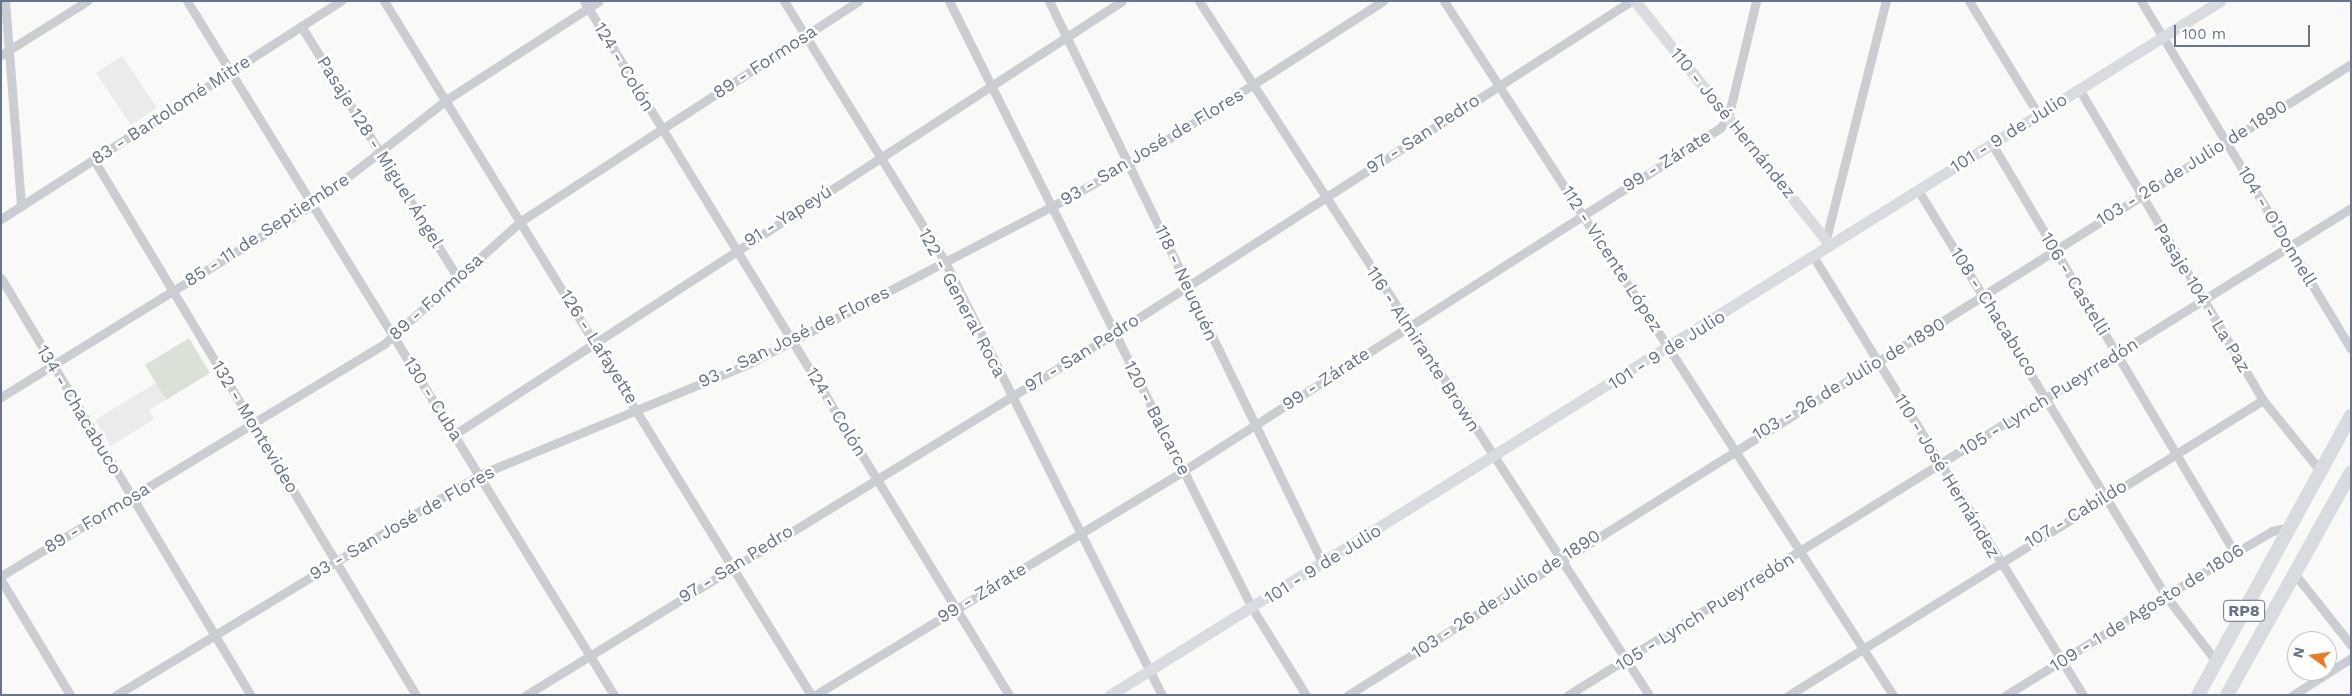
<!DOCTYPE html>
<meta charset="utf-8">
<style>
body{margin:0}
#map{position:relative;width:2352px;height:696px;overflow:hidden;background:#f9faf7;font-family:"Work Sans",sans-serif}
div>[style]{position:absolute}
.built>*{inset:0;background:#eaebeb}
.green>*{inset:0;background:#dae2d8}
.street>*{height:9px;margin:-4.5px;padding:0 4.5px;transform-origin:4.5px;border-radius:4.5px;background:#cacdd1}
.secondary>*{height:11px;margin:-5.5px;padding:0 5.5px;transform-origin:5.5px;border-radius:5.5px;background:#d8dbe0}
.primary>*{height:14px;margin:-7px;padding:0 7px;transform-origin:7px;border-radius:7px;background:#d8dbe0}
span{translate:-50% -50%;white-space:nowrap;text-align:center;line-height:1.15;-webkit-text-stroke:5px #fff;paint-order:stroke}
.shield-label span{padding:1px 4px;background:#fff;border:1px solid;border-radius:4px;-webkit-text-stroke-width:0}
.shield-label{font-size:16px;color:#67748a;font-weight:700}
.street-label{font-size:18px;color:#67748a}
.frame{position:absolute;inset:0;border:2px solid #67748a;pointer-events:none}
.north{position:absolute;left:2287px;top:631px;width:50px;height:50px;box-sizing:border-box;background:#fff;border:1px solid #c2c7d0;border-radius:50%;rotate:284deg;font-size:14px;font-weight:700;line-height:20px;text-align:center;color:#67748a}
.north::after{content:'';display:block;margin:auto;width:18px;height:22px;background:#ee7a24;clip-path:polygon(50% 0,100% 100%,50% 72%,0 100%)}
.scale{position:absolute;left:2174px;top:25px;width:136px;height:22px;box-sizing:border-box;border:2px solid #67748a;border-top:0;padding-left:6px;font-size:15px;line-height:18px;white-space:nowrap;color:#67748a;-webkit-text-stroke:4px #fff;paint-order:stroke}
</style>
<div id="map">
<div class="built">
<div style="clip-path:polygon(122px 56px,157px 108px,131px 125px,96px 73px)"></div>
<div style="clip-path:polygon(156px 383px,166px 400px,149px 410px,154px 419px,111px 446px,95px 420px)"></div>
</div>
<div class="green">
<div style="clip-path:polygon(189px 338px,210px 373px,166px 400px,145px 365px)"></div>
</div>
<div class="street">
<div style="left:5px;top:1px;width:205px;rotate:85.5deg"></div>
<div style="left:187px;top:1px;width:815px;rotate:58.4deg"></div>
<div style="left:384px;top:1px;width:815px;rotate:58.4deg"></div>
<div style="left:584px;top:1px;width:814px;rotate:58.52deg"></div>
<div style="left:784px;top:1px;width:307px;rotate:58.3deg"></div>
<div style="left:945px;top:262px;width:484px;rotate:63.4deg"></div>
<div style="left:949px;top:1px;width:678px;rotate:63.47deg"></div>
<div style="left:1252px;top:608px;width:102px;rotate:58.2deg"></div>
<div style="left:1049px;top:1px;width:626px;rotate:64.05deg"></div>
<div style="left:1199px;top:1px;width:827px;rotate:57.04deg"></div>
<div style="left:1444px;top:1px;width:827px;rotate:57.1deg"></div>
<div style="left:1969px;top:1px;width:132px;rotate:58.6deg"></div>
<div style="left:2141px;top:1px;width:406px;rotate:58.9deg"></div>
<div style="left:301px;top:26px;width:297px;rotate:58.1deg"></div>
<div style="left:1px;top:55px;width:102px;rotate:-32.1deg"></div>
<div style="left:2079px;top:89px;width:361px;rotate:59.4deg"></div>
<div style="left:2263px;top:400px;width:92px;rotate:51.1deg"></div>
<div style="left:1992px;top:144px;width:476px;rotate:59.3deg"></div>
<div style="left:94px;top:160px;width:624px;rotate:58.96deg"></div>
<div style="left:1918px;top:190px;width:474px;rotate:58.6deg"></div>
<div style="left:2165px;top:595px;width:83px;rotate:52.3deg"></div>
<div style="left:1px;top:219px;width:404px;rotate:-32.7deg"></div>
<div style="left:1826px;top:239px;width:245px;rotate:-75.9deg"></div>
<div style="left:1813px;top:256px;width:515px;rotate:58.41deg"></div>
<div style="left:1px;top:278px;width:486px;rotate:59.1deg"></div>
<div style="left:1px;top:397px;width:367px;rotate:-31.7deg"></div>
<div style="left:313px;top:204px;width:169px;rotate:-38deg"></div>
<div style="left:446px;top:100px;width:182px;rotate:-32.9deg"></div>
<div style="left:455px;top:434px;width:795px;rotate:-32.99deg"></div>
<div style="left:2294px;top:573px;width:92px;rotate:51.6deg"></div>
<div style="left:1px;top:576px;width:449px;rotate:-31.2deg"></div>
<div style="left:385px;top:343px;width:183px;rotate:-41.9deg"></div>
<div style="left:521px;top:221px;width:403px;rotate:-33.1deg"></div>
<div style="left:1px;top:580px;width:134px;rotate:59deg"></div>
<div style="left:116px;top:695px;width:424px;rotate:-31.2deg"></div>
<div style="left:479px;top:475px;width:287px;rotate:-22.4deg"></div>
<div style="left:744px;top:366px;width:346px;rotate:-27.4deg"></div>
<div style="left:1051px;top:207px;width:89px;rotate:-28.9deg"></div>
<div style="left:1129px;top:164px;width:302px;rotate:-32.7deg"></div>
<div style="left:526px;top:695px;width:691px;rotate:-31.57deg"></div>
<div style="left:1115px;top:333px;width:614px;rotate:-32.76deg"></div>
<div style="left:815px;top:695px;width:431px;rotate:-31.3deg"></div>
<div style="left:1183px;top:471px;width:637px;rotate:-32.57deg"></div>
<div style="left:1720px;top:128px;width:13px;rotate:-51deg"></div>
<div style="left:1728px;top:118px;width:120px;rotate:-76.5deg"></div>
<div style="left:1348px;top:695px;width:1185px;rotate:-32.17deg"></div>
<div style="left:1568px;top:695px;width:922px;rotate:-31.88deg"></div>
<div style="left:1789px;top:695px;width:558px;rotate:-31.9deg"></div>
<div style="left:2006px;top:695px;width:269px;rotate:-31.8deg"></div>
<div style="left:2235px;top:553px;width:43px;rotate:-30.7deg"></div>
<div style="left:2272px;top:531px;width:19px;rotate:-12deg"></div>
<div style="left:2293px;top:695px;width:69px;rotate:-32.5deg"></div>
</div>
<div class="secondary">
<div style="left:1635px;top:1px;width:312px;rotate:51.4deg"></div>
<div style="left:1110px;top:695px;width:1309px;rotate:-32.01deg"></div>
</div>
<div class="primary">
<div style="left:2198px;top:695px;width:318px;rotate:-61.3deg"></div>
<div style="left:2227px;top:695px;width:255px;rotate:-60.9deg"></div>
</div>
<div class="shield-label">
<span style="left:2244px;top:611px">RP8</span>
</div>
<div class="street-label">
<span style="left:765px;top:62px;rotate:-33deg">89 - Formosa</span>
<span style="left:624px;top:67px;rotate:59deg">124 - Colón</span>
<span style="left:171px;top:110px;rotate:-33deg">83 - Bartolomé Mitre</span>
<span style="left:1733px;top:123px;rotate:51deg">110 - José Hernández</span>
<span style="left:2009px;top:133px;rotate:-32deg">101 - 9 de Julio</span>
<span style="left:1423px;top:134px;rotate:-33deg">97 - San Pedro</span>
<span style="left:1152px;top:147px;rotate:-31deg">93 - San José de Flores</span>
<span style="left:380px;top:152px;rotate:58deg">Pasaje 128 - Miguel Ángel</span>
<span style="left:1667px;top:161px;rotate:-32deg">99 - Zárate</span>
<span style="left:2192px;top:163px;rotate:-32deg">103 - 26 de Julio de 1890</span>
<span style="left:788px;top:216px;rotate:-32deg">91 - Yapeyú</span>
<span style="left:2277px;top:226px;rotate:59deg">104 - O'Donnell</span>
<span style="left:267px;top:230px;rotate:-33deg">85 - 11 de Septiembre</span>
<span style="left:1612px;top:259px;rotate:57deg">112 - Vicente López</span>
<span style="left:1186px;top:283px;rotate:65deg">118 - Neuquén</span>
<span style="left:2075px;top:284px;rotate:59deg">106 - Castelli</span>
<span style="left:436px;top:297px;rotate:-42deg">89 - Formosa</span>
<span style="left:2202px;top:298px;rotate:59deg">Pasaje 104 - La Paz</span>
<span style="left:962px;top:303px;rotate:62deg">122 - General Roca</span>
<span style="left:1994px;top:312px;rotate:58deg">108 - Chacabuco</span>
<span style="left:794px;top:337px;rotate:-26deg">93 - San José de Flores</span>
<span style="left:599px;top:347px;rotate:58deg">126 - Lafayette</span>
<span style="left:1423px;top:349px;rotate:57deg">116 - Almirante Brown</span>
<span style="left:1667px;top:350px;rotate:-32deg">101 - 9 de Julio</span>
<span style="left:1082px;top:353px;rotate:-32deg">97 - San Pedro</span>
<span style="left:1326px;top:379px;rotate:-33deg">99 - Zárate</span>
<span style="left:1849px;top:379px;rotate:-31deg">103 - 26 de Julio de 1890</span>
<span style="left:2049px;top:397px;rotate:-32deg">105 - Lynch Pueyrredón</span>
<span style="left:433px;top:399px;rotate:58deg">130 - Cuba</span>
<span style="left:79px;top:410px;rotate:59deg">134 - Chacabuco</span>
<span style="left:836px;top:412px;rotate:59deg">124 - Colón</span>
<span style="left:1157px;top:418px;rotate:63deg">120 - Balcarce</span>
<span style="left:255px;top:427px;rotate:59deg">132 - Montevideo</span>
<span style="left:1947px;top:476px;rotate:59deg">110 - José Hernández</span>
<span style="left:2076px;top:514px;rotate:-31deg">107 - Cabildo</span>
<span style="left:97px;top:518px;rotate:-31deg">89 - Formosa</span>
<span style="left:402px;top:523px;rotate:-30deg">93 - San José de Flores</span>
<span style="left:736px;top:564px;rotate:-32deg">97 - San Pedro</span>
<span style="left:1323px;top:564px;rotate:-32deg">101 - 9 de Julio</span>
<span style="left:982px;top:593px;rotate:-31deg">99 - Zárate</span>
<span style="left:1506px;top:594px;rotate:-33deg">103 - 26 de Julio de 1890</span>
<span style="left:2147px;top:608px;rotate:-32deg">109 - 1 de Agosto de 1806</span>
<span style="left:1705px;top:612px;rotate:-32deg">105 - Lynch Pueyrredón</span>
</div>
<div class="frame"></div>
<div class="north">N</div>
<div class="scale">100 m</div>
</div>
